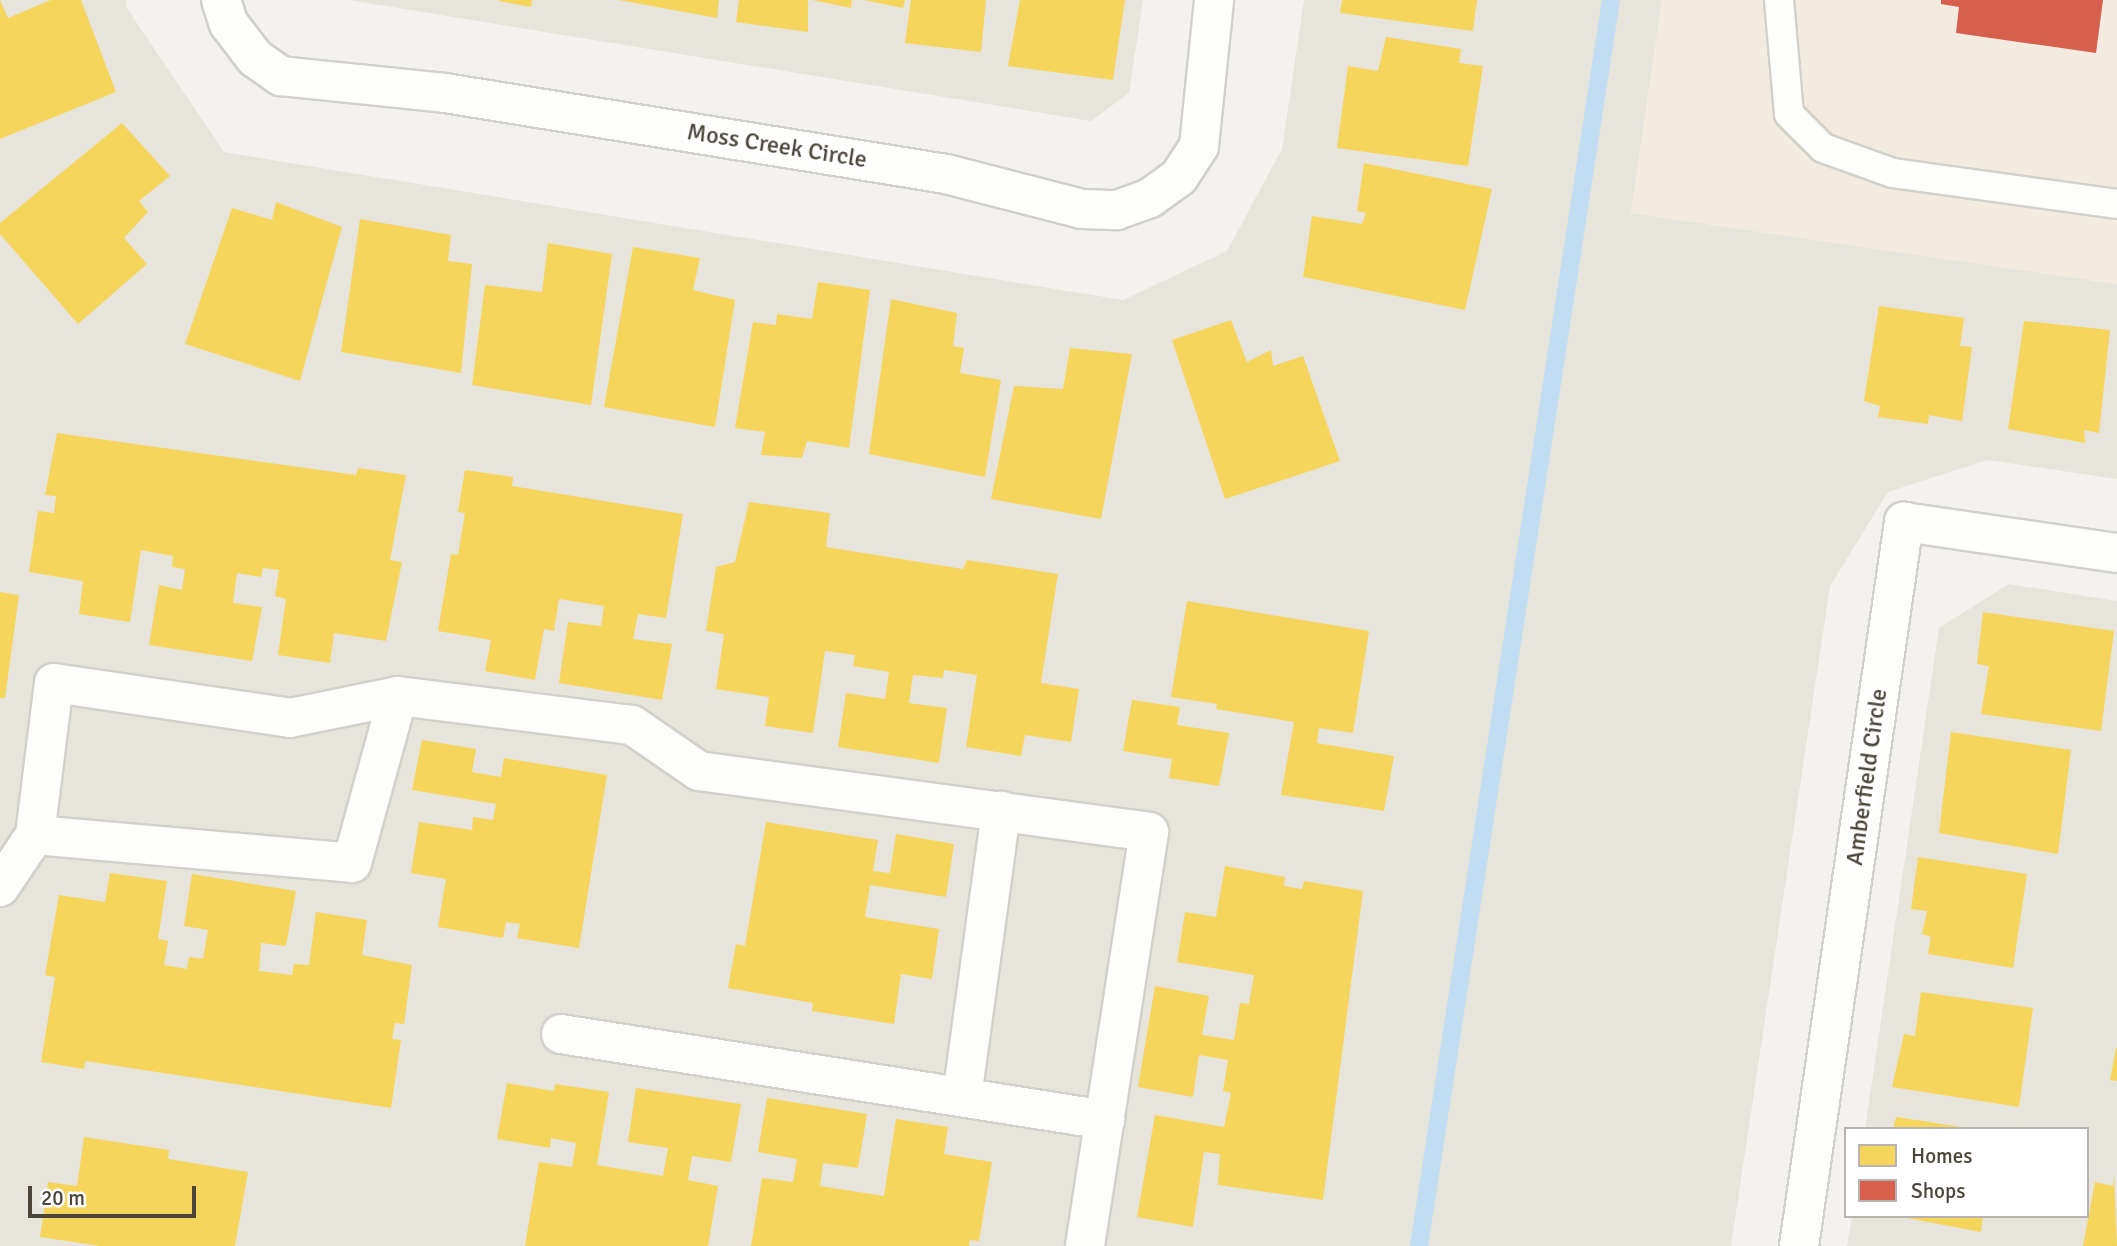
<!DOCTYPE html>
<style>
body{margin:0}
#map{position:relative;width:2117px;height:1246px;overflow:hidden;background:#f4f2ee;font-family:Signika,sans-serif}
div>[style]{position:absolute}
.residential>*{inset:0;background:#e7e4dc}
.commercial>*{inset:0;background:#f3ebdf}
.homes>*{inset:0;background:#f6d55c}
.shops>*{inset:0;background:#d6604d}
.stream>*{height:18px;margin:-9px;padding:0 9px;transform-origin:9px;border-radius:9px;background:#c0ddf1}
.roads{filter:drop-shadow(2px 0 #d2d0cb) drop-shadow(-2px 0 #d2d0cb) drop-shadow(0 2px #d2d0cb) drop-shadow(0 -2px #d2d0cb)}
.service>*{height:28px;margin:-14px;padding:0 14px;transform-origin:14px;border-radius:14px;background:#fdfdfc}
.minor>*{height:38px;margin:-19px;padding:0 19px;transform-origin:19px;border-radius:19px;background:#fdfdfc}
span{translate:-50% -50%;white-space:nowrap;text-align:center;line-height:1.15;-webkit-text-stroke:7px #fff;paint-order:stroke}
.street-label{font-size:24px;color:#4b4439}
.legend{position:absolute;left:1844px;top:1127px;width:245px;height:91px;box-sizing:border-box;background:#fff;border:2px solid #b7b4b0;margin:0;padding:9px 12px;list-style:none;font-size:21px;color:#4b4439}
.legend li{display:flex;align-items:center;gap:14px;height:35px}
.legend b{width:35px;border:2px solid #b7b4b0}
.scale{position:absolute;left:28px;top:1186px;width:168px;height:32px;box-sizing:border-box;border:4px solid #4b4439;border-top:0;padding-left:9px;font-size:21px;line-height:24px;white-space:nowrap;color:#4b4439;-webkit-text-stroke:5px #fff;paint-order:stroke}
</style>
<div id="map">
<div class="residential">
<div style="clip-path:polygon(0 0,127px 0,126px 7px,224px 152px,1123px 300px,1227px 251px,1282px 149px,1304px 0,1662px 0,1631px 213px,2117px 284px,2117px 479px,1987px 460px,1888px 492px,1830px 586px,1731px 1246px,0 1246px)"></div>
<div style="clip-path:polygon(349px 0,1143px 0,1129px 93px,1091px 121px)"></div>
<div style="clip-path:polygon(2009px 584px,2117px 601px,2117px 1246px,1847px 1246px,1852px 1216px,2087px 1216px,2087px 1129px,1865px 1129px,1939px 628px)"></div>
</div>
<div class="commercial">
<div style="clip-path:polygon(1662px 0,2117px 0,2117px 284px,1631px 213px)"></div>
</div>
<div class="homes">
<div style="clip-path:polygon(0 0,8px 18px,51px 0,81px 0,116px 92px,0 139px)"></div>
<div style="clip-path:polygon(499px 0,532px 0,531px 7px,499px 1px)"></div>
<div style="clip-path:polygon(619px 0,719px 0,717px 18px)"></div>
<div style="clip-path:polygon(739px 0,808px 0,808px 32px,736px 22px)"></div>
<div style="clip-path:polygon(812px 0,852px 0,851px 8px)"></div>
<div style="clip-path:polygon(864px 0,905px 0,903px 8px)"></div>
<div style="clip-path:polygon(911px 0,986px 0,981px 52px,905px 43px)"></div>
<div style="clip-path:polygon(1020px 0,1125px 0,1113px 80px,1008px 66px)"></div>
<div style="clip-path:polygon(1342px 0,1477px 0,1473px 31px,1340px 13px)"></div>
<div style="clip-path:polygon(1386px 37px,1461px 49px,1459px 63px,1483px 66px,1468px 166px,1337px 148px,1348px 66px,1378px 71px)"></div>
<div style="clip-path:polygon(122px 123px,170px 176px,139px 201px,148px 212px,124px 238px,147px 264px,78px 324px,0 234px,0 223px)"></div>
<div style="clip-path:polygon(1364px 163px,1492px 189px,1465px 310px,1303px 277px,1312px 216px,1362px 224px,1366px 213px,1357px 211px)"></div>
<div style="clip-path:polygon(276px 202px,342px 227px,300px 381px,185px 344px,232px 208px,272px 220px)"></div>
<div style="clip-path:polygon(360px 219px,451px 235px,448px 261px,472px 264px,461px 373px,341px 352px)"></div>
<div style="clip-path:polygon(548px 243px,612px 254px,591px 405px,472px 385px,485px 285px,542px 292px)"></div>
<div style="clip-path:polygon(633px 247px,700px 258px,693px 290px,735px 300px,715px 427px,604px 407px)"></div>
<div style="clip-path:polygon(818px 282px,870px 290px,849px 448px,807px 441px,802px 458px,761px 455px,765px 432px,735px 428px,753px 322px,776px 325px,777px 314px,812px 319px)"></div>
<div style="clip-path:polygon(891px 299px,957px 313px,953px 346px,964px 348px,960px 373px,1001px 380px,985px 477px,869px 454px)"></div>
<div style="clip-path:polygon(1879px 306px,1964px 318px,1960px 346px,1972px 347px,1962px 421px,1929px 415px,1928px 424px,1878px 417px,1880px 406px,1864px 401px)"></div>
<div style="clip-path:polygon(1231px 320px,1247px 362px,1271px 350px,1273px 366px,1303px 356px,1340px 461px,1225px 499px,1172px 340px)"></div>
<div style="clip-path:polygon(2024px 321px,2110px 330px,2099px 433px,2084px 430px,2085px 443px,2008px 429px)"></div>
<div style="clip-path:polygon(1070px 348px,1132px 354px,1101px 519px,991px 499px,1014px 386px,1063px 389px)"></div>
<div style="clip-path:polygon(57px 433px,356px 475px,358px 468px,406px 475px,390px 560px,402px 562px,386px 641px,334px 633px,330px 663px,278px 655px,286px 599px,275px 596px,279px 570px,263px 568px,261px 577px,237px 573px,233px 603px,262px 607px,252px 661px,149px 645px,159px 585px,182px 590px,185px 569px,172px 567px,173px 556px,141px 550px,130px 622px,79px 614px,83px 581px,29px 572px,38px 511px,54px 513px,56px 496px,45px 495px)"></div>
<div style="clip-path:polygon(465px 470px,513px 477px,512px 486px,683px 514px,666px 618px,638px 614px,633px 639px,672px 644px,662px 700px,559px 683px,568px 622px,601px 626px,604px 606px,559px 599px,554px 631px,544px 629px,535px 680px,485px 671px,491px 640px,438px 631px,451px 554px,458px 555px,465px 513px,458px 512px)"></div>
<div style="clip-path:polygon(749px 502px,830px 513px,826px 547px,963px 569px,967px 560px,1058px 574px,1041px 683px,1079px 689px,1071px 742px,1025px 735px,1021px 756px,966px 747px,977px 675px,944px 670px,943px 678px,913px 675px,909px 703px,947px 708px,939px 763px,838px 747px,846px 693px,885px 699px,889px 672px,853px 666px,855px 655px,825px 651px,813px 733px,765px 726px,769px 697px,716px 689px,724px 634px,706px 631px,716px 567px,735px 562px)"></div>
<div style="clip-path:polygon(0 592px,19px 595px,5px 698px,0 698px)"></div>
<div style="clip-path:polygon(1187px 601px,1369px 631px,1353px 733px,1319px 728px,1317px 743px,1394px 756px,1384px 811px,1281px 795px,1294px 722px,1216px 709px,1217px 704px,1171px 697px)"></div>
<div style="clip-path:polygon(1983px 612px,2114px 631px,2101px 731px,1981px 714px,1989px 666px,1977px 664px)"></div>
<div style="clip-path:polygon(1132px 700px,1180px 707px,1177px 725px,1229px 733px,1219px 786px,1169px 778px,1172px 759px,1123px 751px)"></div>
<div style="clip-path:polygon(1951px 732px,2071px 750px,2058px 854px,1939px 833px)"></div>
<div style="clip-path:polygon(422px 740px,476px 749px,472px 772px,501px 777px,504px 758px,607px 775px,579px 948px,517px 938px,520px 924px,506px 922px,503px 938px,438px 927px,446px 879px,411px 873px,419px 822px,472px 830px,473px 817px,493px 820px,496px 804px,412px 790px)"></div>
<div style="clip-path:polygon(766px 822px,878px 840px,873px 871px,890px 873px,896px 834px,954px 844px,946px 897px,870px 885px,865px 917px,939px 929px,932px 979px,901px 974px,894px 1024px,812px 1011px,813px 1003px,728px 988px,736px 944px,745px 946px)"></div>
<div style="clip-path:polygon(1918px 857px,2027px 874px,2013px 968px,1928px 954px,1931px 937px,1922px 934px,1927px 911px,1911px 909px)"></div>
<div style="clip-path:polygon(1225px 866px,1285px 877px,1284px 886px,1302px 889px,1304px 881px,1363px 891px,1323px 1200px,1218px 1185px,1220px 1154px,1204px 1152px,1193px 1227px,1137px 1217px,1155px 1115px,1224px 1127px,1231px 1093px,1223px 1091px,1228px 1060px,1199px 1055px,1193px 1097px,1138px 1087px,1155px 986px,1209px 996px,1202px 1035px,1234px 1040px,1240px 1003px,1249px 1004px,1254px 975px,1177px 962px,1185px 912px,1216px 917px)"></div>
<div style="clip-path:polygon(110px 873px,167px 881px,158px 939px,168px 941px,164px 965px,187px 969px,189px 957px,203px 959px,208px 930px,184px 926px,192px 874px,296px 891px,286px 946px,261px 943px,259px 971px,292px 975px,294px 964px,309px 965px,316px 912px,367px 920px,362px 955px,412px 965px,404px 1024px,395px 1023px,392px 1039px,401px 1040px,391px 1108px,85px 1061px,84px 1069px,41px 1062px,55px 977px,45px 975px,59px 895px,105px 902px)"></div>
<div style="clip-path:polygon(1921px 992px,2033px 1008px,2019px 1107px,1892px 1087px,1904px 1034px,1915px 1036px)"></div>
<div style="clip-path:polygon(2116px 1048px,2117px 1048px,2117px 1081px,2110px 1080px)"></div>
<div style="clip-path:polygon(507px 1083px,554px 1091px,555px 1084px,609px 1092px,597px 1165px,663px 1176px,668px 1148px,628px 1142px,636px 1088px,741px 1104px,731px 1162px,692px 1156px,688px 1180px,718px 1186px,708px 1246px,525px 1246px,539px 1162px,572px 1167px,576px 1143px,551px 1138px,550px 1148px,497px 1139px)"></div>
<div style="clip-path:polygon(767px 1098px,867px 1114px,858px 1168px,823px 1163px,820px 1186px,884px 1196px,896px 1119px,948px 1127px,944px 1154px,992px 1162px,979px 1241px,970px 1240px,969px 1246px,751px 1246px,762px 1178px,793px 1182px,797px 1159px,758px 1152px)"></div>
<div style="clip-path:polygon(1896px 1117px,1962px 1127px,1962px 1129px,1893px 1129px)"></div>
<div style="clip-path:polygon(84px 1137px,169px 1150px,168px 1159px,248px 1172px,235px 1246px,100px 1246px,40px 1237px,48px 1182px,77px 1186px)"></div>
<div style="clip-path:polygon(2114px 1175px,2117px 1246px,2083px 1246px,2095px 1182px,2113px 1186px)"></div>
<div style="clip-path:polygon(1907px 1216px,1983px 1216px,1981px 1232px,1907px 1218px)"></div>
</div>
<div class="shops">
<div style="clip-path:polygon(1941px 0,2103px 0,2096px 53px,1956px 33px,1959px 7px,1941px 4px)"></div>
</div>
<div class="stream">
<div style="left:1419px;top:1246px;width:1261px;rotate:-81.24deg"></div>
</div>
<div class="roads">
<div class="service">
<div style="left:1779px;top:0;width:114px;rotate:85deg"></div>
<div style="left:1789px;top:114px;width:48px;rotate:45deg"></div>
<div style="left:1823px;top:148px;width:74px;rotate:19.7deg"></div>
<div style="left:1893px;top:173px;width:226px;rotate:7.9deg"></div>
</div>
<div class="minor">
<div style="left:221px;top:0;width:25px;rotate:72deg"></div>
<div style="left:229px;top:24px;width:43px;rotate:52.6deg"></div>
<div style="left:255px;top:58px;width:32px;rotate:35deg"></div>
<div style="left:281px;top:76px;width:165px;rotate:5.9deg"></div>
<div style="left:445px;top:93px;width:508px;rotate:9.18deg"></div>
<div style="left:946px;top:174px;width:140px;rotate:14.4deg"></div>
<div style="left:1082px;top:209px;width:35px;rotate:2deg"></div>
<div style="left:1117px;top:210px;width:35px;rotate:-20deg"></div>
<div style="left:1150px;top:198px;width:36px;rotate:-36deg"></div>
<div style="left:1179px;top:177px;width:37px;rotate:-57deg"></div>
<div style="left:1199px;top:146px;width:147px;rotate:-84.1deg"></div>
<div style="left:35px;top:835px;width:318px;rotate:5deg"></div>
<div style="left:352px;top:863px;width:173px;rotate:-74.6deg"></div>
<div style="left:0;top:887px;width:63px;rotate:-56.1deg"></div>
<div style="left:35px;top:835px;width:153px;rotate:-82.9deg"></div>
<div style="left:54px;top:683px;width:239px;rotate:8.4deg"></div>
<div style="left:290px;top:718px;width:110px;rotate:-11.5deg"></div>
<div style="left:398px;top:696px;width:236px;rotate:7.1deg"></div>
<div style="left:632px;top:725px;width:81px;rotate:34.5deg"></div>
<div style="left:699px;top:771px;width:454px;rotate:7.7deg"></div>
<div style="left:1149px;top:832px;width:419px;rotate:98.8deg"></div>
<div style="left:561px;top:1034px;width:551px;rotate:8.98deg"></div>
<div style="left:962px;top:1097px;width:289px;rotate:-82.2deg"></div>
<div style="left:1799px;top:1246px;width:732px;rotate:-81.75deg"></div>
<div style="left:1904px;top:522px;width:215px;rotate:8.3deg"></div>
</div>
</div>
<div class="street-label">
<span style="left:777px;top:146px;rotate:9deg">Moss Creek Circle</span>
<span style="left:1867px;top:777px;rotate:-82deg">Amberfield Circle</span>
</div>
<ul class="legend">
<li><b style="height:19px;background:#f6d55c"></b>Homes</li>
<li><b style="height:19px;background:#d6604d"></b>Shops</li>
</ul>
<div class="scale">20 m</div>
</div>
